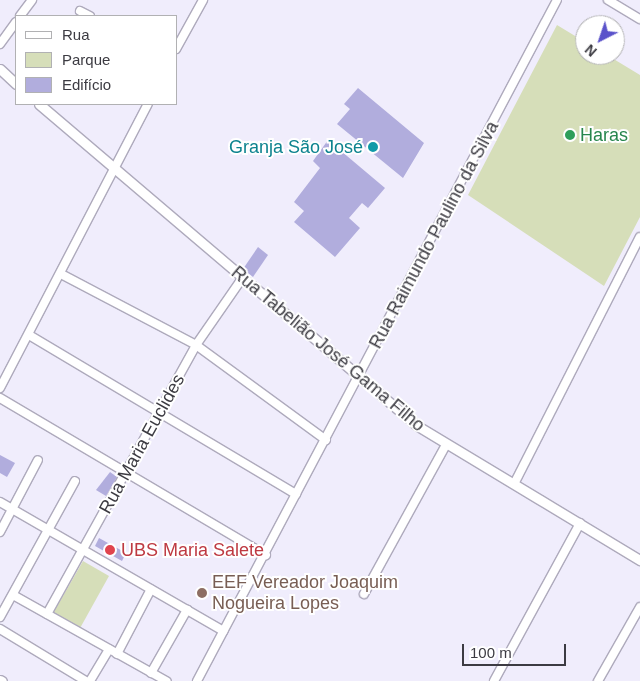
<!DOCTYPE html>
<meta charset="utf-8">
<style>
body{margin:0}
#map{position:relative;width:640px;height:681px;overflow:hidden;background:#f0edfc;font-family:Helvetica,sans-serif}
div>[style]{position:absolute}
.green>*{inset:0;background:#d6deb9}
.building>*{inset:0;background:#b1addd}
.roads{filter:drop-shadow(1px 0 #aeaabc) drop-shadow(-1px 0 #aeaabc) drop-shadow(0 1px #aeaabc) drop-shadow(0 -1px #aeaabc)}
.minor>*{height:8px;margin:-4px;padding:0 4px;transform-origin:4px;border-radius:4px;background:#fff}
.tertiary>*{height:9px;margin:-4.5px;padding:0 4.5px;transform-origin:4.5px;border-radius:4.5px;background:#fff}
.dots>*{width:14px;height:14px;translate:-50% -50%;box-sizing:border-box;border:2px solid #fff;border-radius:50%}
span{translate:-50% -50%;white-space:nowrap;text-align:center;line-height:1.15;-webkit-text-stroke:4px #fff;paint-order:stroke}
.leisure-label{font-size:18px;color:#27864d}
.left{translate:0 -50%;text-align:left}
.culture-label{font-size:18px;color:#0d838f}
.right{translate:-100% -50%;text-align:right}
.street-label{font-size:18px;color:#3c3b42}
.health-label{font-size:18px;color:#be3a42}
.education-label{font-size:18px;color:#785e54}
.legend{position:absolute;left:15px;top:15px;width:162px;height:90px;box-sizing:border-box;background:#fff;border:1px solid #b1b1b3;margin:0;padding:6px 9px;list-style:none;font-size:15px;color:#3c3b42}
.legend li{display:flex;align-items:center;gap:10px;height:25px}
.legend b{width:25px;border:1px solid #b1b1b3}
.north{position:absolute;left:575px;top:15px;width:50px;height:50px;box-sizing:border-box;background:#fff;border:1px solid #b1b1b3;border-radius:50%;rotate:221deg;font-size:14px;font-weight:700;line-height:20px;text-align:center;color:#3c3b42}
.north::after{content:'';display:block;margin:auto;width:18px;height:22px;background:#5a52ca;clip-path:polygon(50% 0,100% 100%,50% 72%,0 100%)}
.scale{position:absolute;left:462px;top:644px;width:104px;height:22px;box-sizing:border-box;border:2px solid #3c3b42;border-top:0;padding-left:6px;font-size:15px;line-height:18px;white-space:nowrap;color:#3c3b42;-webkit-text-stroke:4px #fff;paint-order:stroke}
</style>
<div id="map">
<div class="green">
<div style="clip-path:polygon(557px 25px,585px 42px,585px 55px,607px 55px,640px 75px,640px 217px,604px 286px,468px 195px)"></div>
<div style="clip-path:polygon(83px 561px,109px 576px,79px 630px,52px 615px)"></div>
</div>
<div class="building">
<div style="clip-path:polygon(358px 88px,424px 143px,403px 178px,337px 124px,350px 109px,344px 104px)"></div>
<div style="clip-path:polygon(328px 140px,385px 188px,368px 208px,362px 203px,349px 218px,360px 228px,335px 257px,294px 222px,304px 211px,294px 202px,320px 168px,313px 161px)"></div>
<div style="clip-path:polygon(258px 247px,268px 255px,253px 277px,243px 269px)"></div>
<div style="clip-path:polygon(0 455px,15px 463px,7px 477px,0 473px)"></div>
<div style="clip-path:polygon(110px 472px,117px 477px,106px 496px,96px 490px)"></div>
<div style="clip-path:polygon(99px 538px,126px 553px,122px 561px,95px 546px)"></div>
</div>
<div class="roads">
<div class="minor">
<div style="left:608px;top:0;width:37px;rotate:31deg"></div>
<div style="left:80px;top:11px;width:11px;rotate:27deg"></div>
<div style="left:20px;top:16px;width:20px;rotate:-53deg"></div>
<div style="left:0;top:44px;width:27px;rotate:-54deg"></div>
<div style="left:176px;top:49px;width:56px;rotate:-61.1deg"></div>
<div style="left:61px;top:274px;width:153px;rotate:27.7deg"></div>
<div style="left:196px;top:345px;width:161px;rotate:36.2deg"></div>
<div style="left:29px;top:335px;width:311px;rotate:30.8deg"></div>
<div style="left:0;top:388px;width:320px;rotate:-62.5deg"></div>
<div style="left:0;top:398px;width:309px;rotate:30.6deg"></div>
<div style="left:514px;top:484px;width:277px;rotate:-63deg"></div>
<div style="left:0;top:502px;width:258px;rotate:30deg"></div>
<div style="left:0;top:532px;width:81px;rotate:-62.2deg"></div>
<div style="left:364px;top:594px;width:170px;rotate:-61.2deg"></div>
<div style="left:13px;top:595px;width:176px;rotate:29.3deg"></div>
<div style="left:47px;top:614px;width:308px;rotate:-61deg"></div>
<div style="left:196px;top:345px;width:83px;rotate:-55.3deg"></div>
<div style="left:0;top:617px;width:155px;rotate:-61.1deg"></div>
<div style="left:0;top:629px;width:100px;rotate:31.2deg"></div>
<div style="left:117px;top:654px;width:73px;rotate:-62.4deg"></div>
<div style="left:151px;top:673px;width:73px;rotate:-60.3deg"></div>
<div style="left:90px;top:681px;width:37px;rotate:-59deg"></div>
<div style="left:197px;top:681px;width:770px;rotate:-62.14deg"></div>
<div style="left:494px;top:681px;width:180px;rotate:-61.4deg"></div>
<div style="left:598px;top:681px;width:85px;rotate:-60.4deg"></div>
</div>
<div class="tertiary">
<div style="left:0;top:69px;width:22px;rotate:43deg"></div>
<div style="left:39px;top:104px;width:495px;rotate:40.4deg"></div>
<div style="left:416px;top:425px;width:262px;rotate:31.1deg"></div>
<div style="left:0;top:680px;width:2px;rotate:27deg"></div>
</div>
</div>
<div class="dots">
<div style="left:570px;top:135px;background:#2e9e5b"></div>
<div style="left:373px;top:147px;background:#0f9aa8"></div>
<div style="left:110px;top:550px;background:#e0444e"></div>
<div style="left:202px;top:593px;background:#8d6e63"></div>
</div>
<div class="leisure-label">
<span class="left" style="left:580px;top:135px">Haras</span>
</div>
<div class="culture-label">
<span class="right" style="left:363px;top:147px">Granja São José</span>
</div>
<div class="street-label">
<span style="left:434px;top:235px;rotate:-62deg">Rua Raimundo Paulino da Silva</span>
<span style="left:328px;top:349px;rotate:40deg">Rua Tabelião José Gama Filho</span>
<span style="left:142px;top:444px;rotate:-61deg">Rua Maria Euclides</span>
</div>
<div class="health-label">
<span class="left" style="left:121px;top:550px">UBS Maria Salete</span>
</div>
<div class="education-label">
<span class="left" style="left:212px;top:593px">EEF Vereador Joaquim<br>Nogueira Lopes</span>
</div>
<ul class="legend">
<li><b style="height:6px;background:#fff"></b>Rua</li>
<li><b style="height:14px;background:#d6deb9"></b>Parque</li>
<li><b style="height:14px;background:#b1addd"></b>Edifício</li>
</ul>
<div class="north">N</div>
<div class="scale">100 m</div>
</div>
